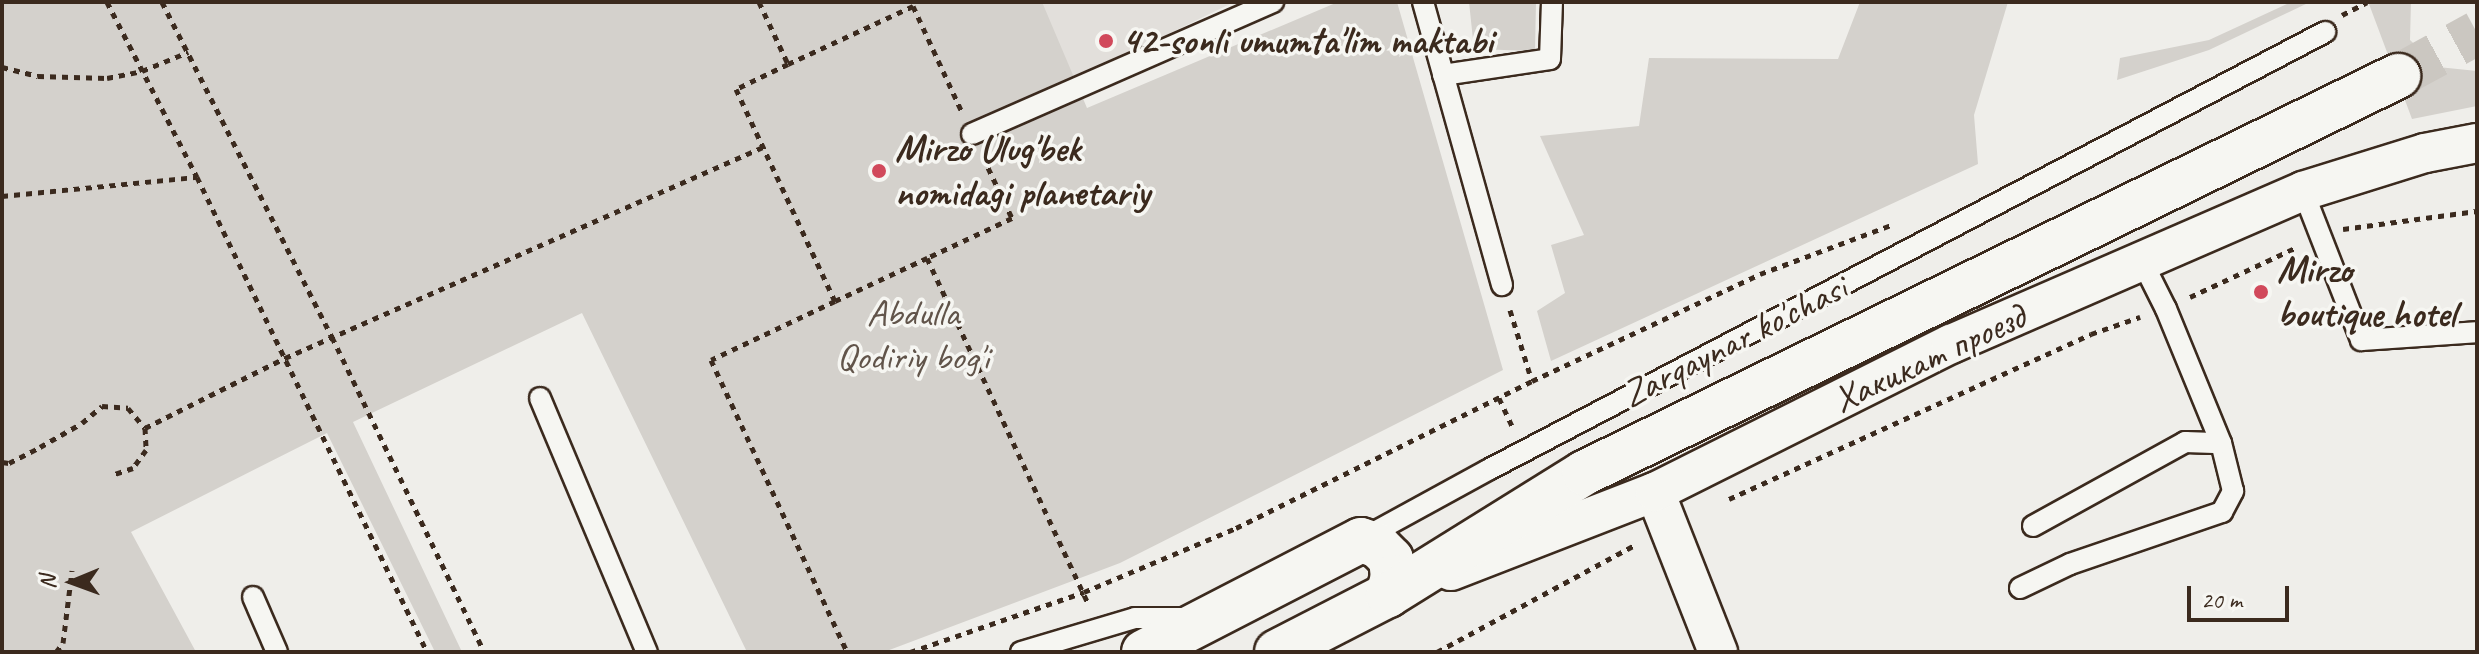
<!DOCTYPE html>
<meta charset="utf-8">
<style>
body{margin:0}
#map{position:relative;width:2479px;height:654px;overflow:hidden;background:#efeeea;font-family:Caveat,sans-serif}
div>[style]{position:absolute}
.built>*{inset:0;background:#e2dfdb}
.green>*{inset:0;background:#d4d1cc}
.primary-tunnel>*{height:44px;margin-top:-22px;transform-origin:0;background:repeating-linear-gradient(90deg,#cbc7c1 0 44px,transparent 0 66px)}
.path>*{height:5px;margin-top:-2.5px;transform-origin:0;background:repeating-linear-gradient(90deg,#3b2a1e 0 6px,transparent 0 12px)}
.roads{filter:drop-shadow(2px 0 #3b2a1e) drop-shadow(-2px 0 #3b2a1e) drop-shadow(0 2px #3b2a1e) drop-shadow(0 -2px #3b2a1e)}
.lane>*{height:20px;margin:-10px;padding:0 10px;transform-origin:10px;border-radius:10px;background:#f6f6f2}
.street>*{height:38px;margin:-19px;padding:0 19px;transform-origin:19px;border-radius:19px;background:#f6f6f2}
.primary>*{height:44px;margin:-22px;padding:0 22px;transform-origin:22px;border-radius:22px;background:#f6f6f2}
.dots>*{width:22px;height:22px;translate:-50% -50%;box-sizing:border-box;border:4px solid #f6f6f2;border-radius:50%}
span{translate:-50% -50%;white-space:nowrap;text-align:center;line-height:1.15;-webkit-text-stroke:7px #f6f6f2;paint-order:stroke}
.poi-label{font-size:38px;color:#3b2a1e;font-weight:700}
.left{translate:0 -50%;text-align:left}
.park-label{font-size:38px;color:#61544a}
.street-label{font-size:38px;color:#3b2a1e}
.frame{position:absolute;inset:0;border:4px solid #3b2a1e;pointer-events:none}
.north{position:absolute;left:32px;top:542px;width:80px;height:80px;-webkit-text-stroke:6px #f6f6f2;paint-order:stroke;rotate:269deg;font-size:22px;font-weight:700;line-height:32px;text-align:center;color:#3b2a1e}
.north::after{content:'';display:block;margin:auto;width:28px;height:36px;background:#3b2a1e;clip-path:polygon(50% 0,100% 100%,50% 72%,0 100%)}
.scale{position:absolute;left:2187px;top:586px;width:102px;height:36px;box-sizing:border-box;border:4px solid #3b2a1e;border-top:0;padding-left:10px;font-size:24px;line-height:28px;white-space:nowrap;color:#3b2a1e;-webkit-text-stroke:6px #f6f6f2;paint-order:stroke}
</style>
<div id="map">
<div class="built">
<div style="clip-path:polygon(1041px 2px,1234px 2px,1074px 80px)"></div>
</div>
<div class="green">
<div style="clip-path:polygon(2px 2px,1042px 2px,1087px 108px,1338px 2px,1397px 2px,1503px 370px,1120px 563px,884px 652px,747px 652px,582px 313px,353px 422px,462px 652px,435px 652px,327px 433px,131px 532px,196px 652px,2px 652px)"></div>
<div style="clip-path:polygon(1469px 2px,1536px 2px,1535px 51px,1474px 49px)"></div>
<div style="clip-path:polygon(1860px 2px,2008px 2px,1974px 115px,1978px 164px,1551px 361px,1537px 311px,1565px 293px,1551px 245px,1584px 235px,1540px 136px,1639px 126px,1649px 58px,1838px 59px)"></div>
<div style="clip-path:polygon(2291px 2px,2310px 2px,2209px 50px,2117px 80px,2120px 58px,2209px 40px)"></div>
<div style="clip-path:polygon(2373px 2px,2411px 2px,2410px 40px,2438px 67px,2477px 71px,2477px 106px,2412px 119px,2369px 4px)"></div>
</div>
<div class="primary-tunnel">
<div style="left:2398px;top:76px;width:90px;rotate:-28.6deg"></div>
</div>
<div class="path">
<div style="left:107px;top:2px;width:197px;rotate:62.8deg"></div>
<div style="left:197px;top:177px;width:528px;rotate:64.16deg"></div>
<div style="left:162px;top:2px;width:376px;rotate:63.1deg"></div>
<div style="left:332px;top:337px;width:350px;rotate:64.2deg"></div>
<div style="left:759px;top:2px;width:68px;rotate:64.9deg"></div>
<div style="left:788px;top:64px;width:58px;rotate:154.3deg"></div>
<div style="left:736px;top:89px;width:234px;rotate:65deg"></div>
<div style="left:835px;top:301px;width:137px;rotate:154.6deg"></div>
<div style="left:711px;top:360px;width:322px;rotate:65deg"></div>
<div style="left:2342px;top:15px;width:28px;rotate:-27deg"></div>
<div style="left:788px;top:64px;width:138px;rotate:-24.9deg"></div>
<div style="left:913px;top:6px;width:117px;rotate:65.2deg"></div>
<div style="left:2px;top:67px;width:37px;rotate:14deg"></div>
<div style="left:38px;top:76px;width:69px;rotate:1.7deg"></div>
<div style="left:107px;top:78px;width:36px;rotate:-11deg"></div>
<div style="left:142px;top:71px;width:50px;rotate:-22.4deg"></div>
<div style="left:983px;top:157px;width:68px;rotate:64.6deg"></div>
<div style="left:1012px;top:218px;width:94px;rotate:154.8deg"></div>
<div style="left:927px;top:258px;width:381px;rotate:65deg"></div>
<div style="left:2px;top:196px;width:196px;rotate:-5.6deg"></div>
<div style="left:2343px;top:229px;width:135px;rotate:-7.7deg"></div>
<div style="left:2190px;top:297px;width:118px;rotate:-25deg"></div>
<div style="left:835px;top:301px;width:102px;rotate:-25.1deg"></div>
<div style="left:1510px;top:310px;width:74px;rotate:72.8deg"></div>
<div style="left:1499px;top:398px;width:35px;rotate:65deg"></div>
<div style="left:145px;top:428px;width:157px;rotate:-26.6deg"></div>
<div style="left:285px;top:358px;width:522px;rotate:-23.82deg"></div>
<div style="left:2px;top:462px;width:7px;rotate:8deg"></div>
<div style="left:9px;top:463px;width:35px;rotate:-27deg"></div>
<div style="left:40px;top:447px;width:48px;rotate:-29.7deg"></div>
<div style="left:82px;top:423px;width:26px;rotate:-40deg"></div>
<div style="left:102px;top:406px;width:26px;rotate:4deg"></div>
<div style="left:128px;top:408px;width:26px;rotate:50deg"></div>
<div style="left:145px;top:428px;width:22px;rotate:87deg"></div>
<div style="left:146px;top:450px;width:22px;rotate:126deg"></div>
<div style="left:133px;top:468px;width:22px;rotate:162deg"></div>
<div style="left:1729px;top:499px;width:398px;rotate:-24.5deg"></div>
<div style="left:2091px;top:334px;width:52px;rotate:-19.1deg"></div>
<div style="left:56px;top:652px;width:11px;rotate:-52deg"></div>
<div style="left:63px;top:643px;width:73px;rotate:-82.9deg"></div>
<div style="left:910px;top:652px;width:184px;rotate:-19deg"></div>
<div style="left:1084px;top:592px;width:165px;rotate:-22.8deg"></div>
<div style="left:1236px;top:528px;width:330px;rotate:-26.4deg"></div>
<div style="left:1532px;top:381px;width:252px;rotate:-25.1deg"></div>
<div style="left:1760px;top:274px;width:140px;rotate:-20.5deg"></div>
<div style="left:1437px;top:652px;width:227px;rotate:-28.4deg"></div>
</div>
<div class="roads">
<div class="lane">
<div style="left:1423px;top:2px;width:294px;rotate:74.4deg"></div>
<div style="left:1443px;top:75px;width:108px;rotate:-8.5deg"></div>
<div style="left:1550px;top:59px;width:57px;rotate:-88deg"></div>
<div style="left:972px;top:134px;width:329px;rotate:-23.7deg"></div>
<div style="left:2303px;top:191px;width:160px;rotate:68.7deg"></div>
<div style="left:2361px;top:340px;width:116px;rotate:-3.9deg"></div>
<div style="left:540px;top:398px;width:276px;rotate:67.2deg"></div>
<div style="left:2033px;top:526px;width:174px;rotate:-28.9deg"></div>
<div style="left:2185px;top:442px;width:36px;rotate:2deg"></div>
<div style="left:1362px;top:539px;width:144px;rotate:-28.7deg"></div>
<div style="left:1488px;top:470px;width:945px;rotate:-27.62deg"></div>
<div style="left:2020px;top:588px;width:55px;rotate:-25.6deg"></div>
<div style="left:2070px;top:564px;width:161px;rotate:-18.9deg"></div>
<div style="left:2222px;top:512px;width:24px;rotate:-62deg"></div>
<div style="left:2233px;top:491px;width:49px;rotate:-104deg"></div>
<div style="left:2221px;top:443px;width:145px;rotate:-112.3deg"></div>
<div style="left:2166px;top:309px;width:51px;rotate:-116.6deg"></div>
<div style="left:253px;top:597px;width:60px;rotate:66.4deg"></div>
<div style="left:1021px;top:652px;width:119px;rotate:-16.6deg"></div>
<div style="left:1135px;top:618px;width:52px"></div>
</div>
<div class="street">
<div style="left:1655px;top:492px;width:172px;rotate:68.5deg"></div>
<div style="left:1451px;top:571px;width:219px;rotate:-21.2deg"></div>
<div style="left:1655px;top:492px;width:331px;rotate:-26.6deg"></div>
<div style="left:1951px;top:344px;width:384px;rotate:-23.5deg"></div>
<div style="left:2303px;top:191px;width:128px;rotate:-17.3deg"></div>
<div style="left:2425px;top:153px;width:53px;rotate:-10.9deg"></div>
</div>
<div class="primary">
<div style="left:1144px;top:652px;width:244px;rotate:-27.3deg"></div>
<div style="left:1361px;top:540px;width:18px;rotate:19deg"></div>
<div style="left:1378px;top:546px;width:18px;rotate:45deg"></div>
<div style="left:1391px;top:559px;width:18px;rotate:84deg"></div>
<div style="left:1393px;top:577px;width:19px;rotate:106deg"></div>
<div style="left:1277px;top:652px;width:125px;rotate:-27.2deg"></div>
<div style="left:1388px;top:595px;width:231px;rotate:-31.9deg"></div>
<div style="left:1584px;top:473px;width:906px;rotate:-26deg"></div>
</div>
</div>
<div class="dots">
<div style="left:1106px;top:41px;background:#d1495b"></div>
<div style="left:879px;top:171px;background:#d1495b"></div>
<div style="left:2261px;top:292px;background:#d1495b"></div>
</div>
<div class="poi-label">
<span class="left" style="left:1122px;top:41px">42-sonli umumta'lim maktabi</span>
<span class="left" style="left:895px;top:171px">Mirzo Ulug'bek<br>nomidagi planetariy</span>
<span class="left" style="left:2277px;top:292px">Mirzo<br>boutique hotel</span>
</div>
<div class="park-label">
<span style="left:913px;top:335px">Abdulla<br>Qodiriy bog'i</span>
</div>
<div class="street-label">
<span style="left:1734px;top:341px;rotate:-27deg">Zarqaynar ko'chasi</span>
<span style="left:1929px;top:358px;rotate:-25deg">Хакикат проезд</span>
</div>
<div class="frame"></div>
<div class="north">N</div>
<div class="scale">20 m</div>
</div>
